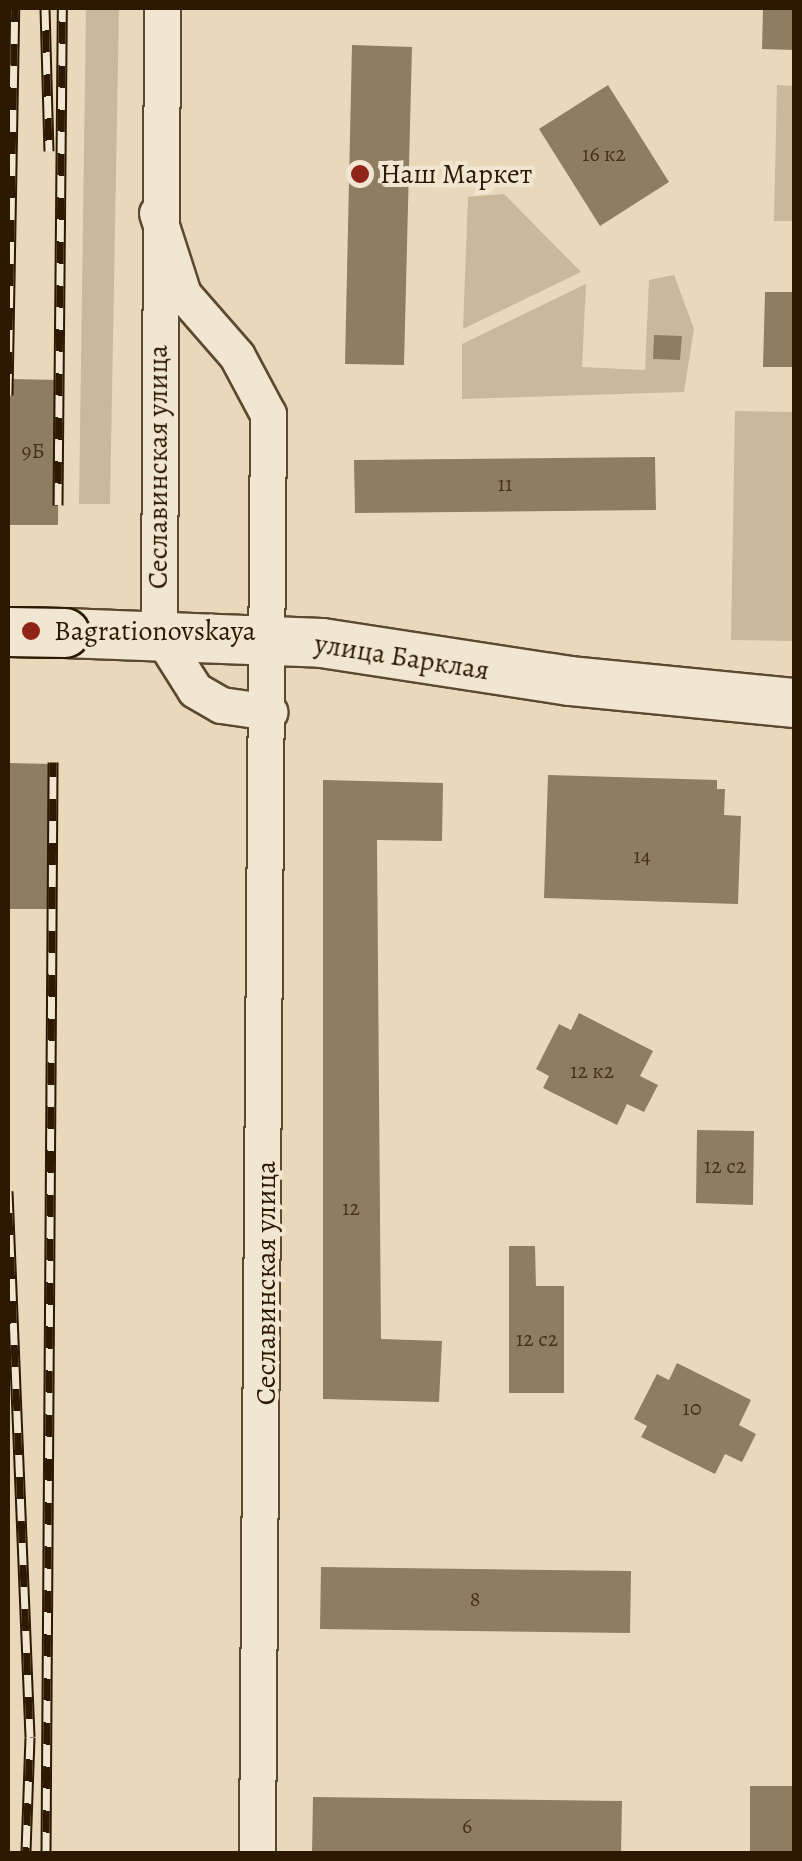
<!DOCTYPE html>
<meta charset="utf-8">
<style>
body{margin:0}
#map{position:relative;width:802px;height:1861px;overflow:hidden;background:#e9d9ba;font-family:Alegreya,serif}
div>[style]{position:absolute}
.green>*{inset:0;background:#c9b89b}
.building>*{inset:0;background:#8f7d62}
.roads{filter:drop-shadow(2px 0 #5c4930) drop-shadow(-2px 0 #5c4930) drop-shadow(0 2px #5c4930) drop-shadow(0 -2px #5c4930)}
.minor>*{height:35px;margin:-17.5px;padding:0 17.5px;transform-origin:17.5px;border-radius:17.5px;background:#f1e6d2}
.secondary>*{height:48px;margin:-24px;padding:0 24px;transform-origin:24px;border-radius:24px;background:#f1e6d2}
.rail>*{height:11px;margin-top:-5.5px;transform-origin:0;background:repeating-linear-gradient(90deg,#f1e6d2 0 22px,#2d1902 0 44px);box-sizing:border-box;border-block:2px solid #2d1902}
.bridges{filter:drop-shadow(2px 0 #2d1902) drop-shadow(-2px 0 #2d1902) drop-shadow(0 2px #2d1902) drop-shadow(0 -2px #2d1902)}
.secondary-bridge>*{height:48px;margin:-24px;padding:0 24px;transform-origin:24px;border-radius:24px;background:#f1e6d2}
.dots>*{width:28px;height:28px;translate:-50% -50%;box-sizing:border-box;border:5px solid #f1e6d2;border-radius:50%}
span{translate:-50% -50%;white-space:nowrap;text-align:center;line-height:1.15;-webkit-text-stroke:8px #f1e6d2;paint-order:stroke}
.number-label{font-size:22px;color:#46321a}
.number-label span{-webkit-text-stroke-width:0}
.poi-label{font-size:28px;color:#2d1902}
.left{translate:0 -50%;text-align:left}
.street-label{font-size:28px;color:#2d1902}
.frame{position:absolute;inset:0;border:10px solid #2d1902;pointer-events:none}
</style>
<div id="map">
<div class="green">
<div style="clip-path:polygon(86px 8px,119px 8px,110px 504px,79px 504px)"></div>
<div style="clip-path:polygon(777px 85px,794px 86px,794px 221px,774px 221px)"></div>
<div style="clip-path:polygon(504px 194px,581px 272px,463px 329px,468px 197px)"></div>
<div style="clip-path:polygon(674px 275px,694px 329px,684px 392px,462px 399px,462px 344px,586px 284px,582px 367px,645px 370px,649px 280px)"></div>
<div style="clip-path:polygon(735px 411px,794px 412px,794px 641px,731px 640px)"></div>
</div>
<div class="building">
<div style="clip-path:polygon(763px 8px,794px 8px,794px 50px,762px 49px)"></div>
<div style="clip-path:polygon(352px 45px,412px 47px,404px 365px,345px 364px)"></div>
<div style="clip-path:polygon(608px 85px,669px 182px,600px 226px,539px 129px)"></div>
<div style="clip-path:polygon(765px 292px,794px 292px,794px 367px,763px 367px)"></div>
<div style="clip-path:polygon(654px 335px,682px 336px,680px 360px,653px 359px)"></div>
<div style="clip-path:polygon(8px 379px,59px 380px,58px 525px,8px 525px)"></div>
<div style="clip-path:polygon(655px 457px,656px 510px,355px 513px,354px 460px)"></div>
<div style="clip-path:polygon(8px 763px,52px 764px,50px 909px,8px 909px)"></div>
<div style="clip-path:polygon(548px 775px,717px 780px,717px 789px,725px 789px,724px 815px,741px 816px,738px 904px,544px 898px)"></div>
<div style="clip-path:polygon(323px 780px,443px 783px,442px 841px,377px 840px,381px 1339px,442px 1341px,439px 1402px,323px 1399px)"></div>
<div style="clip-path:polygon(579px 1013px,653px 1051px,640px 1076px,658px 1085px,644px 1112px,627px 1104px,617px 1125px,543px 1088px,549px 1076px,536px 1069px,559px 1024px,571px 1030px)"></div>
<div style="clip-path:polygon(697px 1130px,754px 1131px,753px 1205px,696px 1203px)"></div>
<div style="clip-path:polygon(509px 1246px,535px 1246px,536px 1286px,564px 1286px,564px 1393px,509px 1393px)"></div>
<div style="clip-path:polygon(677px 1363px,751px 1400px,739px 1425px,756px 1434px,742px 1462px,725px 1454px,715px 1474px,641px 1437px,647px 1426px,634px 1419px,657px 1374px,669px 1380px)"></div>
<div style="clip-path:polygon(321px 1567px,631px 1571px,630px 1633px,320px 1629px)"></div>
<div style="clip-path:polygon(750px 1786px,794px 1786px,794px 1854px,750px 1854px)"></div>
<div style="clip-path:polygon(313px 1797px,622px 1801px,621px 1854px,312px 1854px)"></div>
</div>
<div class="roads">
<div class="minor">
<div style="left:162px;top:8px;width:625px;rotate:90.28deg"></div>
<div style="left:159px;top:633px;width:67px;rotate:57.7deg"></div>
<div style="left:195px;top:690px;width:30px;rotate:30deg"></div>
<div style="left:221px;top:705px;width:49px;rotate:8.1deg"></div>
<div style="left:157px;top:213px;width:85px;rotate:72.2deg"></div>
<div style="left:183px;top:294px;width:82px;rotate:48.9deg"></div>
<div style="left:237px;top:356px;width:66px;rotate:61.9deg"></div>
<div style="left:268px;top:414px;width:1440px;rotate:90.44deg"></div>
</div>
<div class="secondary">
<div style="left:65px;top:633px;width:257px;rotate:2.2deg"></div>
<div style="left:322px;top:643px;width:251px;rotate:8.7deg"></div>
<div style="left:570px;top:681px;width:225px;rotate:5.6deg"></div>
</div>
</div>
<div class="rail">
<div style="left:45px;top:8px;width:143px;rotate:88.4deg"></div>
<div style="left:8px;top:395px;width:387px;rotate:-89deg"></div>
<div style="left:58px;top:505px;width:497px;rotate:-89.5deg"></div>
<div style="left:8px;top:1191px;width:546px;rotate:87.69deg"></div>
<div style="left:30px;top:1737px;width:117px;rotate:92deg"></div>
<div style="left:46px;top:1854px;width:1092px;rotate:-89.63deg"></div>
</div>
<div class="bridges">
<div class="secondary-bridge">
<div style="left:8px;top:632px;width:57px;rotate:1deg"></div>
</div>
</div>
<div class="dots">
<div style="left:360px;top:174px;background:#8f2418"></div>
<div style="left:31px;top:631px;background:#8f2418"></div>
</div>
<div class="number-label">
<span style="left:604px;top:155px">16 к2</span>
<span style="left:33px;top:452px">9Б</span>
<span style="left:505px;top:485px">11</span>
<span style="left:642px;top:857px">14</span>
<span style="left:592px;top:1072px">12 к2</span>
<span style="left:725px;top:1167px">12 с2</span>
<span style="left:351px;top:1209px">12</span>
<span style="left:537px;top:1340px">12 с2</span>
<span style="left:692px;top:1409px">10</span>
<span style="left:475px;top:1600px">8</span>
<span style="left:467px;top:1827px">6</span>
</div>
<div class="poi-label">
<span class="left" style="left:380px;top:174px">Наш Маркет</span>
<span class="left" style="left:54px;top:631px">Bagrationovskaya</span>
</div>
<div class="street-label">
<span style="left:158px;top:467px;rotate:-90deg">Сеславинская улица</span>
<span style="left:402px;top:657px;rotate:9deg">улица Барклая</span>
<span style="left:266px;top:1283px;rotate:-90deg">Сеславинская улица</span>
</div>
<div class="frame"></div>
</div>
